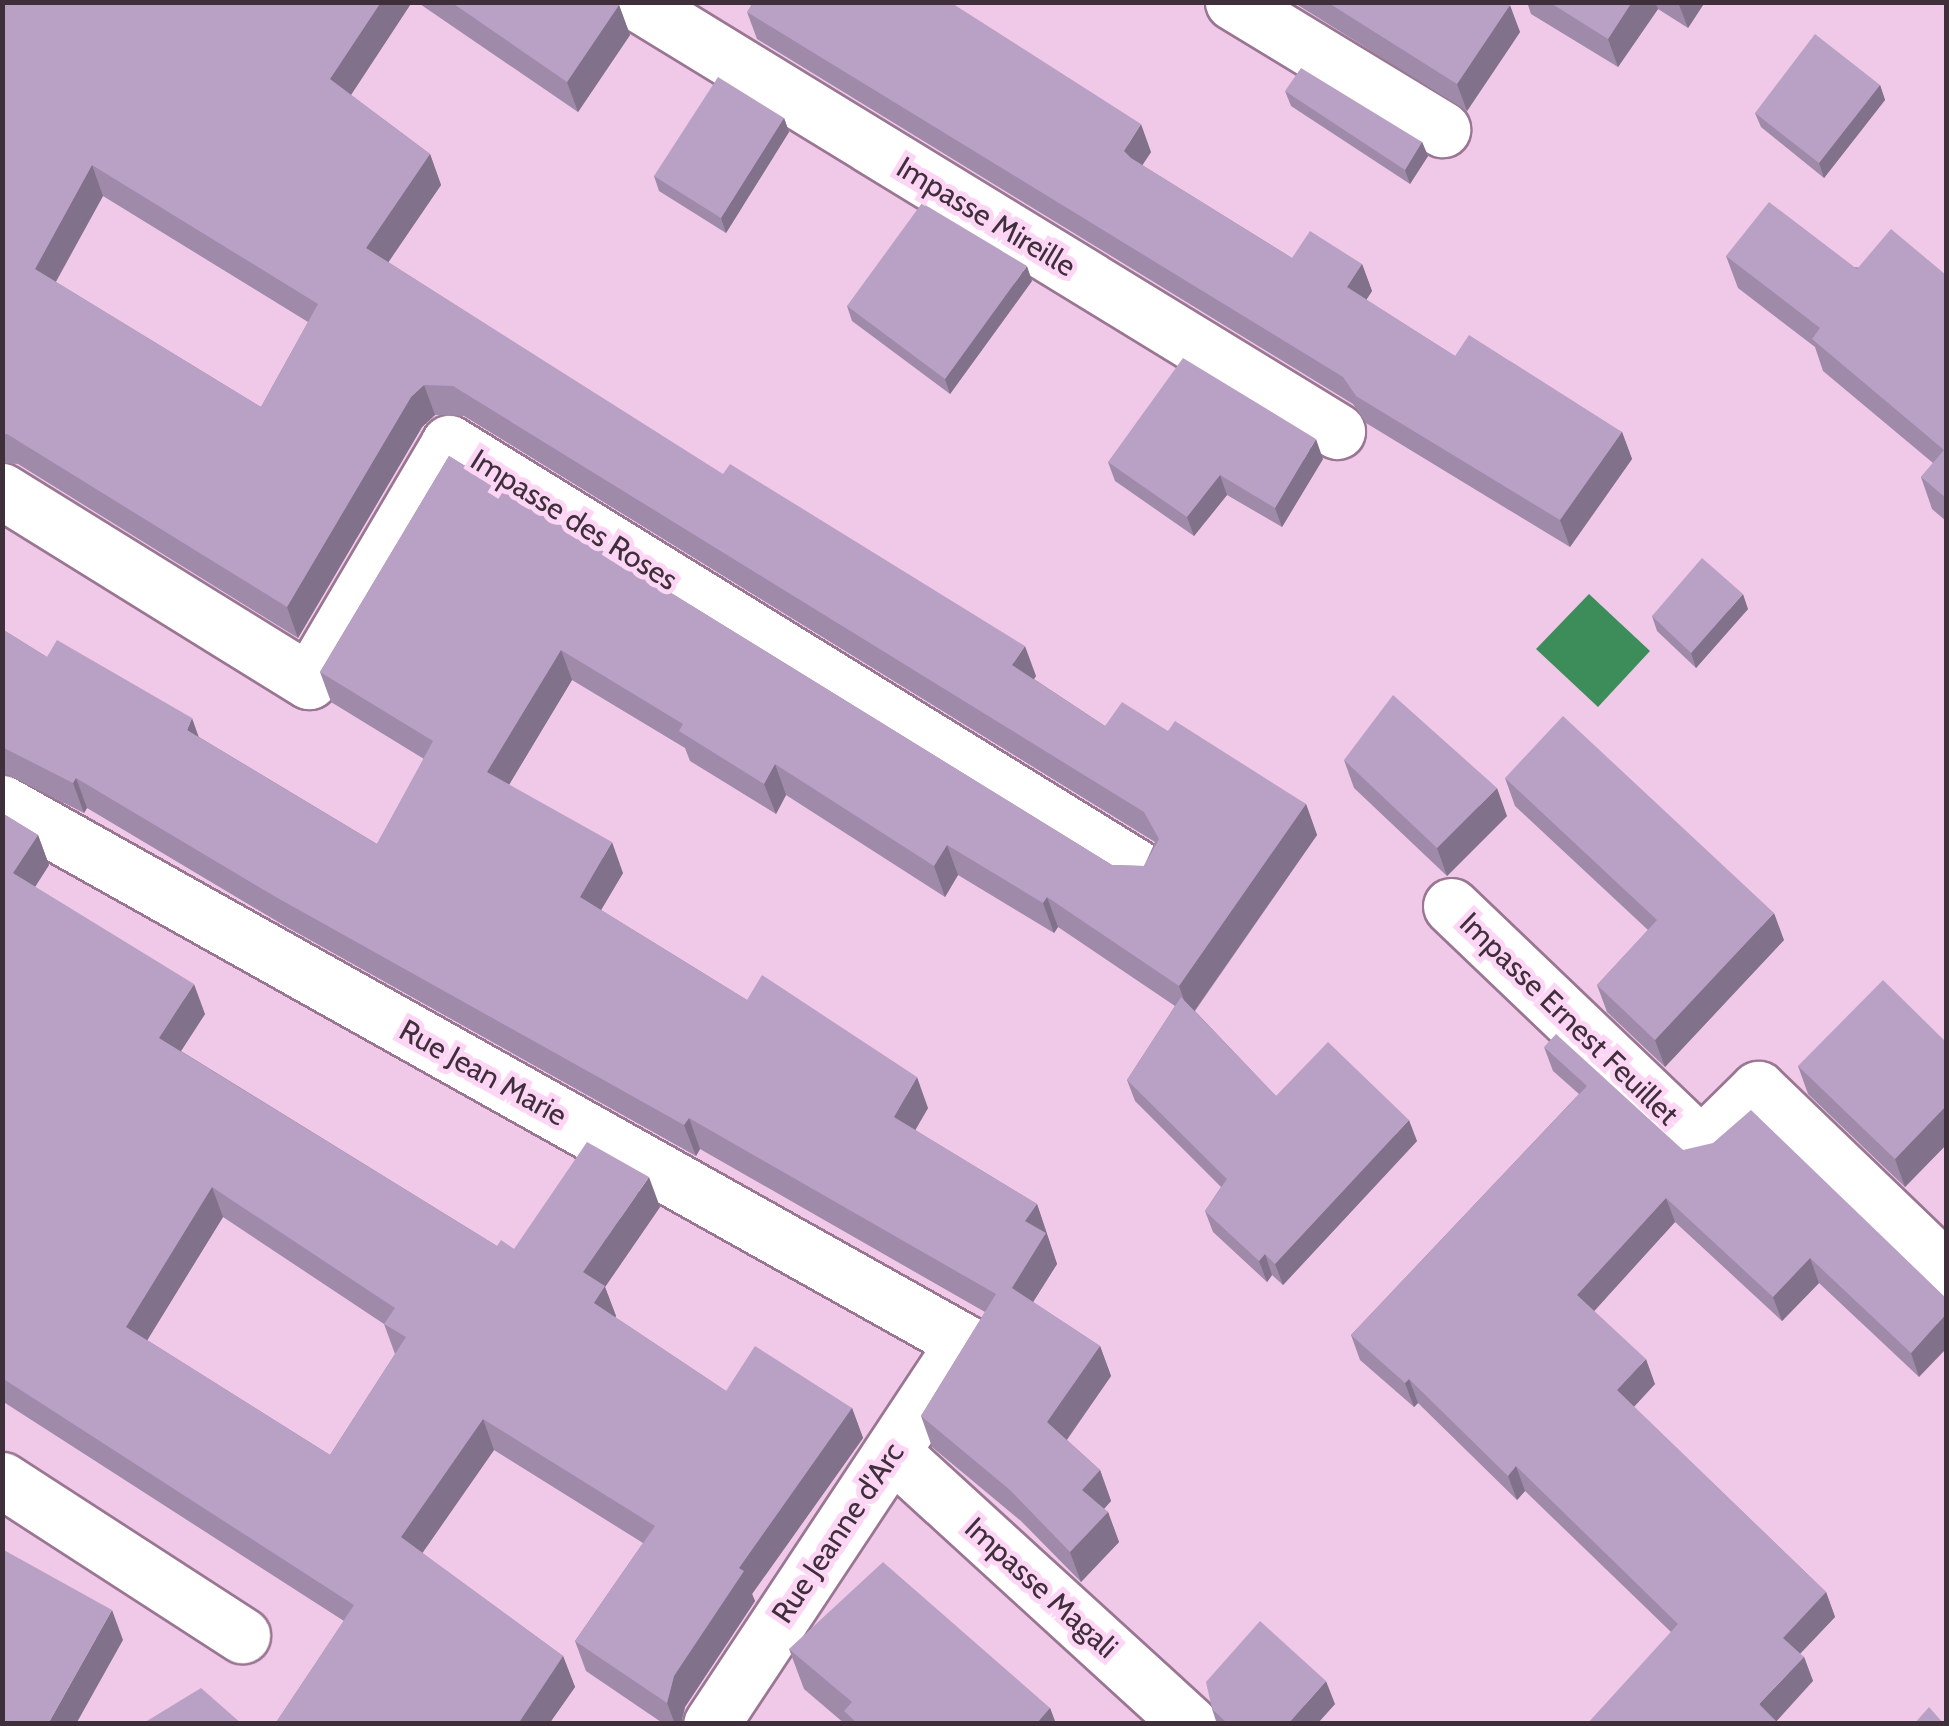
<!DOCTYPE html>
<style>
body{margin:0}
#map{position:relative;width:1949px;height:1726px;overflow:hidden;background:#efc9e7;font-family:Cabin,sans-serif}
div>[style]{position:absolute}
.water>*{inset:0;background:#3c8d5a}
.roads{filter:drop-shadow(2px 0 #9a7692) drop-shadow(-2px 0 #9a7692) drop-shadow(0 2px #9a7692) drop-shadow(0 -2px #9a7692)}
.minor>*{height:55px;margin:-27.5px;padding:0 27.5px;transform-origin:27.5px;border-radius:27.5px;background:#fff}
.wall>*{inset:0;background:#9f8aaa}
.shaded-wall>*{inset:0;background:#82718b}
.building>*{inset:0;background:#b9a1c6}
span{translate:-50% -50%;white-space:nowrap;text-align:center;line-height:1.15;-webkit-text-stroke:10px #fdd6f5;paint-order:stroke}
.street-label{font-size:30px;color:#3e2f3b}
.frame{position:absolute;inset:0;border:5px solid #3e2f3b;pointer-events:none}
</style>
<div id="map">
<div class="water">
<div style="clip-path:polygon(1589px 594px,1650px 651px,1598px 707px,1536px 649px)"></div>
</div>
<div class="roads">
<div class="minor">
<div style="left:636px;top:2px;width:822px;rotate:31.47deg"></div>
<div style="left:1233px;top:2px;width:245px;rotate:31.3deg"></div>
<div style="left:2px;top:491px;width:361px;rotate:31.8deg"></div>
<div style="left:309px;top:681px;width:276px;rotate:-59.5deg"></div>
<div style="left:449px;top:443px;width:811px;rotate:31.69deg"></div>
<div style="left:2px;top:803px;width:1103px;rotate:29.26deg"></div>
<div style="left:964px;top:1342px;width:458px;rotate:123.5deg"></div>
<div style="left:1451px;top:906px;width:346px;rotate:43.7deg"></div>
<div style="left:1701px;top:1145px;width:80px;rotate:-44.5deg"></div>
<div style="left:1758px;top:1089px;width:261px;rotate:43.9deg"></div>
<div style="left:893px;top:1453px;width:402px;rotate:42.4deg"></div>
<div style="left:2px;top:1480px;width:286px;rotate:32.9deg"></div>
</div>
</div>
<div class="wall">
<div style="clip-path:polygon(evenodd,2px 2px,412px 2px,351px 95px,430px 154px,441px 185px,388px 262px,1036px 676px,1034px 679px,1105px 726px,1168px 731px,1306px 804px,1317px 835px,1195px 1011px,1276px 1096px,1417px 1141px,1283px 1285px,1272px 1275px,1267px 1282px,1213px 1232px,1205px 1211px,1221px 1187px,1135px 1101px,1127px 1080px,1175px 1006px,1058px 927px,1054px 933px,958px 875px,945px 897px,786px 795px,776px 814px,690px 761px,685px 748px,572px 680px,509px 785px,623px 873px,601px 910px,747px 1000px,928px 1108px,915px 1130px,1037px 1204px,1057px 1264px,1033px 1302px,1100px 1346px,1111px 1376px,1067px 1440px,1100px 1470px,1111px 1501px,1104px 1509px,1108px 1512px,1119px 1542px,1081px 1582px,1021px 1521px,932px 1447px,921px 1416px,985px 1312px,700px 1149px,696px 1156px,285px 926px,87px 808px,84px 813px,2px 772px,2px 629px,47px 657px,199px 737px,377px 844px,424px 759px,331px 702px,320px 672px,449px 456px,1112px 865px,1144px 866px,1155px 842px,464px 416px,435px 415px,422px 427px,298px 638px,18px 464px,2px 463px,2px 2px,103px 196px,308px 322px,261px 407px,56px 282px,103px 196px)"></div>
<div style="clip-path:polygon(417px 2px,617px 2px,619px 5px,630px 35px,578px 112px)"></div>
<div style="clip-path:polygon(1293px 2px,1507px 2px,1520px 32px,1467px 111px)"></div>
<div style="clip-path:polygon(1527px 2px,1705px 2px,1688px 28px,1658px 9px,1618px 67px,1531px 14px)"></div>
<div style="clip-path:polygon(747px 12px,1151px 152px,1142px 165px,1292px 258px,1362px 264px,1372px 291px,1366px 300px,1455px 356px,1622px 432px,1632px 459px,1570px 547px,1366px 423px,1353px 404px,757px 39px)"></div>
<div style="clip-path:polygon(1880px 85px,1885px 100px,1824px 178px,1761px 127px,1755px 113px)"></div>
<div style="clip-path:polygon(1285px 91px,1422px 142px,1428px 156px,1410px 184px,1291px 106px)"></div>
<div style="clip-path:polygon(784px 118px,789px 132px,726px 233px,659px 191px,654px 176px)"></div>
<div style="clip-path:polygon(1726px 256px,1946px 275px,1946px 521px,1932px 509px,1921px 477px,1933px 463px,1823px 371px,1815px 347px,1738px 288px)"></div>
<div style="clip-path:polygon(1032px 281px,950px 394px,852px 321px,847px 306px)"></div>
<div style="clip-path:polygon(1323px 459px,1282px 527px,1227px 495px,1194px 536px,1115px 481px,1108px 462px)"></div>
<div style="clip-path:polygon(1748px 609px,1696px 668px,1657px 631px,1652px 616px)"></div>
<div style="clip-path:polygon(1344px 760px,1507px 816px,1447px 876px,1354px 788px)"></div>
<div style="clip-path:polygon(1505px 778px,1784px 940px,1665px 1067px,1607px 1012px,1597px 985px,1648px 930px,1515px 806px)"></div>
<div style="clip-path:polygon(evenodd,2px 813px,38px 835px,49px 865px,35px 887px,205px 1014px,181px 1051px,497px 1246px,514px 1249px,660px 1207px,605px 1287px,616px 1316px,615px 1317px,726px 1391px,852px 1408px,863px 1438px,752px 1594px,755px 1601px,685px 1707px,681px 1724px,664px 1724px,586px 1671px,575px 1641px,643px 1543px,494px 1450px,422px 1553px,563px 1656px,575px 1687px,549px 1724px,275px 1724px,344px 1621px,2px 1401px,2px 813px,223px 1217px,384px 1324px,395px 1354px,330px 1455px,147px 1340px,223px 1217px)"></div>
<div style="clip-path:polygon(1946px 1042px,1946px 1145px,1905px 1187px,1808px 1094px,1798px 1066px)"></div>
<div style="clip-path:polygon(1544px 1047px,1683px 1150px,1946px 1298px,1919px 1377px,1819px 1283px,1782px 1321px,1675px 1222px,1594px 1311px,1655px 1384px,1634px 1407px,1826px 1592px,1835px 1617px,1800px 1654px,1804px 1657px,1813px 1681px,1671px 1632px,1525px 1491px,1517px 1500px,1418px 1403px,1414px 1407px,1360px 1360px,1351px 1335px,1579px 1094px,1553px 1071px)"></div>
<div style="clip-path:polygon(789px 1649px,1050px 1708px,1056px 1724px,845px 1724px,804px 1689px)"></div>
<div style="clip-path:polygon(1335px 1704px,1317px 1724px,1217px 1724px,1212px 1709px)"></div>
</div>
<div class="shaded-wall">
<div style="clip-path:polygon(381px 2px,412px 2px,341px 110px,330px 79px)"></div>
<div style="clip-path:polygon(1632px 2px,1655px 2px,1658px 9px,1618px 67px,1608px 39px)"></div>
<div style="clip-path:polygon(1678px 2px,1705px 2px,1688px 28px)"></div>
<div style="clip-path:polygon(619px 5px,630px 35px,578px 112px,567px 82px)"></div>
<div style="clip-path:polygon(1510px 5px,1520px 32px,1467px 111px,1457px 84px)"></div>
<div style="clip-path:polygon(1880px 85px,1885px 100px,1824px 178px,1819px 163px)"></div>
<div style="clip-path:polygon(784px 118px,789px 132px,726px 233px,721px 218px)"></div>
<div style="clip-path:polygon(1141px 124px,1151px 152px,1134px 178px,1124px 151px)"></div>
<div style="clip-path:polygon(1422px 142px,1428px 156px,1410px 184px,1405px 170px)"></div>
<div style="clip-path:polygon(430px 154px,441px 185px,377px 279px,366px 248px)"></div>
<div style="clip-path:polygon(92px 165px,103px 196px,46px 299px,35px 269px)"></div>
<div style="clip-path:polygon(1362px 264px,1372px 291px,1357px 314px,1347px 287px)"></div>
<div style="clip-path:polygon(1027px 266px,1032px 281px,950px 394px,945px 379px)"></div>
<div style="clip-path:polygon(424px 385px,435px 415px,422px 427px,298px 638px,287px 607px,411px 397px)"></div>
<div style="clip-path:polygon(1622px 432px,1632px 459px,1570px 547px,1560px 520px)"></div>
<div style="clip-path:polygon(1316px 439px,1323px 459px,1282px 527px,1275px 508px)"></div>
<div style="clip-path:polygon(1220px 475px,1227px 495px,1194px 536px,1187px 517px)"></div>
<div style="clip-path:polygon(1743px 594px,1748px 609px,1696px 668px,1691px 653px)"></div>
<div style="clip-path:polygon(1025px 646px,1036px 676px,1023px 695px,1012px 665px)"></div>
<div style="clip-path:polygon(561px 650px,572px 680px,498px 803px,487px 772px)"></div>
<div style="clip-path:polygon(192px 718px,203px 749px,187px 730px)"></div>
<div style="clip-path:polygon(775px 764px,786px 795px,776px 814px,764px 784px)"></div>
<div style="clip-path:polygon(76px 778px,87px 808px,84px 813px,73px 783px)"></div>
<div style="clip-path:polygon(1497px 788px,1507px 816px,1447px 876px,1437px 848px)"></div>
<div style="clip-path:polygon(1306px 804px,1317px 835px,1190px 1017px,1179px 986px)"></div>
<div style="clip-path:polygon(38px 835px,49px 865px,24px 904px,13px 873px)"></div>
<div style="clip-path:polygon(612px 842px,623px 873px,591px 927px,580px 897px)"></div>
<div style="clip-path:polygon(947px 845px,958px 875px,945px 897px,934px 866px)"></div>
<div style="clip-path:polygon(1047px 897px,1058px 927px,1054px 933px,1043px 903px)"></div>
<div style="clip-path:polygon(1774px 913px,1784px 940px,1665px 1067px,1655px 1040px)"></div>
<div style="clip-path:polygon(194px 984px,205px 1014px,170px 1068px,159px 1038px)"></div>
<div style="clip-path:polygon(917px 1077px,928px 1108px,905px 1148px,894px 1117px)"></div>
<div style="clip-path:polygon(1946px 1106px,1946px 1145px,1905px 1187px,1895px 1159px)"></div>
<div style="clip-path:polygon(689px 1118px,700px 1149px,696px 1156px,684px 1125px)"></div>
<div style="clip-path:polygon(1409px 1120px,1417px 1141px,1283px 1285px,1275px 1264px)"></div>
<div style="clip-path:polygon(649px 1177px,660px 1207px,605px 1287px,616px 1316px,605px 1334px,583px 1272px)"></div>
<div style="clip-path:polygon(212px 1187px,223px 1217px,137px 1357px,126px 1327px)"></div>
<div style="clip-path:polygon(1666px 1198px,1675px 1222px,1586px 1320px,1577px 1295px)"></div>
<div style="clip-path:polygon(1037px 1204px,1057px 1264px,1023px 1318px,1012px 1288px,1025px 1221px)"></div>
<div style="clip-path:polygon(1265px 1254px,1272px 1275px,1267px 1282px,1259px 1261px)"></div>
<div style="clip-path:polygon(1810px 1258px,1819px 1283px,1782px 1321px,1773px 1297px)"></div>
<div style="clip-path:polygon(1946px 1314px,1946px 1349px,1919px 1377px,1911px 1353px)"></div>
<div style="clip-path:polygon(1100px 1346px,1111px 1376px,1058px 1452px,1047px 1422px)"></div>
<div style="clip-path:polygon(1646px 1359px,1655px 1384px,1626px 1415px,1617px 1390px)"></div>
<div style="clip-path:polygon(1409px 1379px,1418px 1403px,1414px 1407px,1405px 1383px)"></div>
<div style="clip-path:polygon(852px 1408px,863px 1438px,752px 1594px,755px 1601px,685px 1707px,681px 1724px,675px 1724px,667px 1703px,674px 1676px,739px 1568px)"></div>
<div style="clip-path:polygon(483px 1419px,494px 1450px,412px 1568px,401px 1537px)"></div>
<div style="clip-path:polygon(1516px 1466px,1525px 1491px,1517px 1500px,1508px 1476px)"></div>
<div style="clip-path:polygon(1100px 1470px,1111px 1501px,1093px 1521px,1082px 1490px)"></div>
<div style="clip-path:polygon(1108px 1512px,1119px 1542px,1081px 1582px,1070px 1552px)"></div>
<div style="clip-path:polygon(1826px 1592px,1835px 1617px,1792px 1662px,1783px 1638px)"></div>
<div style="clip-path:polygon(112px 1610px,123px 1640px,76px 1724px,48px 1724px)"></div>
<div style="clip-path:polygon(563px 1656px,575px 1687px,549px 1724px,518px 1724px)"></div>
<div style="clip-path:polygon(1804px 1657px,1813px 1681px,1774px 1724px,1759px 1704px)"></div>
<div style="clip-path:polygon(1326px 1681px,1335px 1704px,1317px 1724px,1288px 1724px)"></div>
<div style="clip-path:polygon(1050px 1708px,1056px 1724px,1036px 1724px)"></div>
</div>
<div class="building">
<div style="clip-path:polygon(evenodd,2px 2px,381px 2px,330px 79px,430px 154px,366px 248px,723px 474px,730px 464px,1025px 646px,1012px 665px,1105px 726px,1122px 702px,1168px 731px,1175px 721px,1306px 804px,1179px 986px,1047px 897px,1043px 903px,947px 845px,934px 866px,775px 764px,764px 784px,679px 731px,683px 724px,561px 650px,487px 772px,612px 842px,580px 897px,747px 1000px,762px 975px,917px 1077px,894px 1117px,1037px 1204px,1025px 1221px,1046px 1233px,1012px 1288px,1100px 1346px,1047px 1422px,1100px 1470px,1082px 1490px,1108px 1512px,1070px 1552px,1010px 1490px,921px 1416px,996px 1294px,689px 1118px,684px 1125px,274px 896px,76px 778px,73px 783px,2px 747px,2px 629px,47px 657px,57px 640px,192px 718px,187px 730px,377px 844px,433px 741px,320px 672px,449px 456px,1112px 865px,1144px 866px,1159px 839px,1144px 812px,453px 386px,424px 385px,411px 397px,287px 607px,7px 434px,2px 434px,2px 2px,92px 165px,318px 304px,261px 407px,35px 269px,92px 165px)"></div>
<div style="clip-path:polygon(451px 2px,617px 2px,619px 5px,567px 82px)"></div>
<div style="clip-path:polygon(753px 2px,950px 2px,1141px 124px,1124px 151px,1131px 158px,1292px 258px,1310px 231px,1362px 264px,1347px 287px,1455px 356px,1469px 335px,1622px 432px,1560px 520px,1356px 396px,1343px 377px,747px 12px)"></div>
<div style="clip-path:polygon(1327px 2px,1507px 2px,1510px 5px,1457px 84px)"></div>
<div style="clip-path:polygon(1549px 2px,1632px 2px,1608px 39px)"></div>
<div style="clip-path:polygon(1815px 34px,1880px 85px,1819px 163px,1755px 113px)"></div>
<div style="clip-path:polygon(1301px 68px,1422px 142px,1405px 170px,1285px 91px)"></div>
<div style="clip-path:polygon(718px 77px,784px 118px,721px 218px,654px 176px)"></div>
<div style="clip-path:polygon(1769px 202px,1857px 269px,1891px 229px,1946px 275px,1946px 498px,1921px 477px,1944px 450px,1812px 339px,1820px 328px,1726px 256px)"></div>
<div style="clip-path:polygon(922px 203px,1027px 266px,945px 379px,847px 306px)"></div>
<div style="clip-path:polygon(1183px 358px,1316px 439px,1275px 508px,1220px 475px,1187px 517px,1108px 462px)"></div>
<div style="clip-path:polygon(1702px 558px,1743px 594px,1691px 653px,1652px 616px)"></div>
<div style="clip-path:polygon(1393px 695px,1497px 788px,1437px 848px,1344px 760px)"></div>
<div style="clip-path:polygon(1563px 716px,1774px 913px,1655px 1040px,1597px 985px,1657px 920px,1505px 778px)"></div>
<div style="clip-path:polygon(evenodd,2px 813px,38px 835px,13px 873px,194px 984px,159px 1038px,497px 1246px,501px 1240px,514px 1249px,587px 1142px,649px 1177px,583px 1272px,605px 1286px,594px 1303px,726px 1391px,755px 1346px,852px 1408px,739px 1568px,744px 1571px,674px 1676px,667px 1703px,575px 1641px,655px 1526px,483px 1419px,401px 1537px,563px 1656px,518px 1724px,275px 1724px,354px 1605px,2px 1378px,2px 813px,212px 1187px,395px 1308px,384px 1324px,406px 1337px,330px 1455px,126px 1327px,212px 1187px)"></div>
<div style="clip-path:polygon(1883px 980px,1946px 1042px,1946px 1106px,1895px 1159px,1798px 1066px)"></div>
<div style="clip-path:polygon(1181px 997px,1276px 1096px,1328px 1042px,1409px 1120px,1275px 1264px,1265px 1254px,1259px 1261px,1205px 1211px,1227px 1179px,1127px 1080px)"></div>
<div style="clip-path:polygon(1556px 1034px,1683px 1150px,1713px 1143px,1751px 1110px,1946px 1298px,1946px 1314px,1911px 1353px,1810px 1258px,1773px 1297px,1666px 1198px,1577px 1295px,1646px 1359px,1617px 1390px,1826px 1592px,1783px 1638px,1804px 1657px,1759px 1704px,1779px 1724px,1587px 1724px,1678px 1624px,1516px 1466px,1508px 1476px,1409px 1379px,1405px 1383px,1351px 1335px,1587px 1086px,1544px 1047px)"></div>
<div style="clip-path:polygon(2px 1549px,112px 1610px,48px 1724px,2px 1724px)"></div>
<div style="clip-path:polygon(883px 1562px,1050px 1708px,1036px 1724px,858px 1724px,844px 1711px,852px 1702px,789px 1649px)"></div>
<div style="clip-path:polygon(1260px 1621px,1326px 1681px,1288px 1724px,1228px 1724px,1212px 1709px,1206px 1682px)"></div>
<div style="clip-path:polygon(201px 1688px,242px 1724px,142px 1724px)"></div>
<div style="clip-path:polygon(1929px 1707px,1944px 1724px,1914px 1724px)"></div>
</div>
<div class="street-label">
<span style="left:986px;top:217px;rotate:31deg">Impasse Mireille</span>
<span style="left:574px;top:520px;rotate:32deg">Impasse des Roses</span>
<span style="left:1569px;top:1019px;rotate:44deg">Impasse Ernest Feuillet</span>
<span style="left:483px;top:1073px;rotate:29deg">Rue Jean Marie</span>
<span style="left:838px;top:1533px;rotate:-56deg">Rue Jeanne d'Arc</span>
<span style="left:1041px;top:1588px;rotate:42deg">Impasse Magali</span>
</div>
<div class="frame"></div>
</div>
